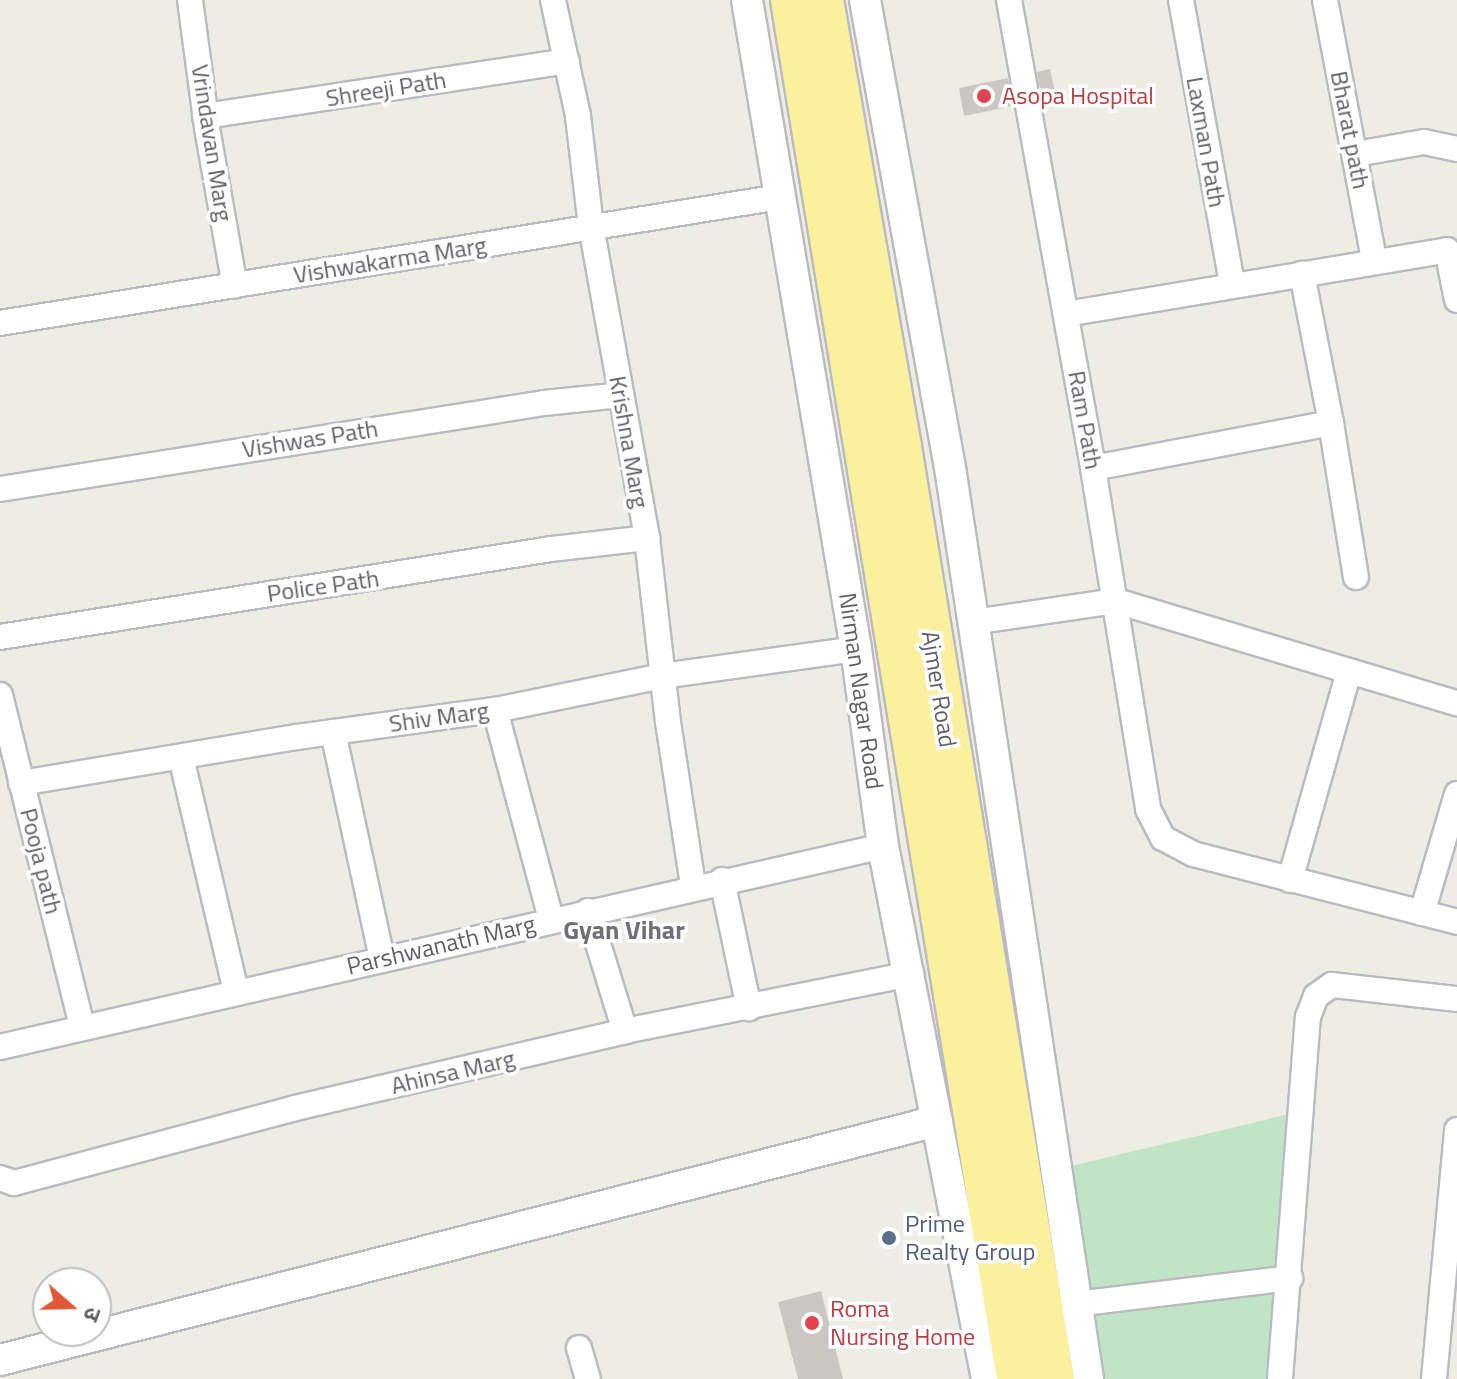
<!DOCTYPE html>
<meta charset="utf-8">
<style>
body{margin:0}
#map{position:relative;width:1457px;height:1379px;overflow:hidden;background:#eeede4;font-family:"Titillium Web","Noto Sans Devanagari",sans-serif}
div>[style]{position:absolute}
.green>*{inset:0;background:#c2e4c6}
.building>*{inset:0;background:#cac7c2}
.roads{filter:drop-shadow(2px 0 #b9bbc0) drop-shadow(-2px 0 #b9bbc0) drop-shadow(0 2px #b9bbc0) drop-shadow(0 -2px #b9bbc0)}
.minor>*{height:24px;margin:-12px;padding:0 12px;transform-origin:12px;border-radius:12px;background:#fff}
.tertiary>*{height:30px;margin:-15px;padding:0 15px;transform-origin:15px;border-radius:15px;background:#fff}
.trunk>*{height:40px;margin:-20px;padding:0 20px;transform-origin:20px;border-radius:20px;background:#faf09e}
.dots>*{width:22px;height:22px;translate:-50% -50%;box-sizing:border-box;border:4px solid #fff;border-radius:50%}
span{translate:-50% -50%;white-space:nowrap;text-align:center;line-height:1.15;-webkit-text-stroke:7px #fff;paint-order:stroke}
.street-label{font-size:24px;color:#5c5f64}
.health-label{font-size:24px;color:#be3a42}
.left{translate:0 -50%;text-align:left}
.service-label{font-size:24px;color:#4e5e75}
.neighbourhood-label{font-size:26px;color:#6d7176;font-weight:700}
.north{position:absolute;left:32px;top:1267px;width:80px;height:80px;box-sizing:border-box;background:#fff;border:2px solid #bebfc1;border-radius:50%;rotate:110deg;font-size:22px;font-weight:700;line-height:32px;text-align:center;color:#5c5f64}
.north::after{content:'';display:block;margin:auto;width:28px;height:36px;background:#e15837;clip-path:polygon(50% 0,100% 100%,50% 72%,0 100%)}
</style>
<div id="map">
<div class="green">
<div style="clip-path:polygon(1302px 1111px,1280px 1379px,1095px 1379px,1071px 1166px)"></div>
</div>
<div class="building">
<div style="clip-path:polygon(1050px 69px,1056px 97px,1042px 100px,1037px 72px)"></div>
<div style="clip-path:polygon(1008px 78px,1013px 106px,964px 116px,959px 88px)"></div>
<div style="clip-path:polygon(821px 1291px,843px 1379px,798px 1379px,778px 1302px)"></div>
</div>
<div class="roads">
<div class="minor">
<div style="left:190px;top:0;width:129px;rotate:82.4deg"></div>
<div style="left:207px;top:128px;width:160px;rotate:80deg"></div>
<div style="left:553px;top:0;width:119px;rotate:77.8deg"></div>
<div style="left:578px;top:116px;width:111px;rotate:83.3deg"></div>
<div style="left:591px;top:226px;width:317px;rotate:79.8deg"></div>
<div style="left:647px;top:538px;width:185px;rotate:83.5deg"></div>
<div style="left:668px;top:722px;width:166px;rotate:81.3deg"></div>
<div style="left:1009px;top:0;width:475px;rotate:79.8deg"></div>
<div style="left:1093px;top:468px;width:345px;rotate:80.8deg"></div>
<div style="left:1148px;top:809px;width:33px;rotate:63deg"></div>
<div style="left:1163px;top:838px;width:34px;rotate:28deg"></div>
<div style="left:1193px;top:854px;width:273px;rotate:14.4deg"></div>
<div style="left:1181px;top:0;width:289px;rotate:79.8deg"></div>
<div style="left:1325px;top:0;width:265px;rotate:79.3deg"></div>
<div style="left:205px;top:116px;width:366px;rotate:-8.6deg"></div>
<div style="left:1356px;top:154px;width:69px;rotate:-10deg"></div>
<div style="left:1424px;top:142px;width:34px;rotate:12deg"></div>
<div style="left:1066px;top:314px;width:386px;rotate:-9.5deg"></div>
<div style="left:1447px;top:250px;width:51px;rotate:78.7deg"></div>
<div style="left:0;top:323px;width:790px;rotate:-9.18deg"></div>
<div style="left:1331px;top:423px;width:156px;rotate:80.8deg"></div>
<div style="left:1093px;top:468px;width:242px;rotate:-10.7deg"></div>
<div style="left:1331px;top:423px;width:152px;rotate:-101deg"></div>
<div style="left:0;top:489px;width:551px;rotate:-8.98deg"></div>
<div style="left:544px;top:403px;width:77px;rotate:-5.9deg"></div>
<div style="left:973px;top:622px;width:145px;rotate:-8.4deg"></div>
<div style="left:1116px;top:601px;width:356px;rotate:16.7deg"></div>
<div style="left:0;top:637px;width:558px;rotate:-9.07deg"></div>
<div style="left:551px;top:549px;width:97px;rotate:-6.5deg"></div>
<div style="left:0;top:695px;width:342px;rotate:76.1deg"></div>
<div style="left:495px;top:710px;width:216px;rotate:75deg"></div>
<div style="left:333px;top:732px;width:232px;rotate:77.8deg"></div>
<div style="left:181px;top:757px;width:241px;rotate:76.8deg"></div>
<div style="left:21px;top:783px;width:280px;rotate:-9.5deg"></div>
<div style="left:297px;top:737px;width:200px;rotate:-7.8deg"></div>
<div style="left:495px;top:710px;width:170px;rotate:-11.5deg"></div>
<div style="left:662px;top:676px;width:196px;rotate:-7.9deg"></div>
<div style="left:722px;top:880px;width:131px;rotate:78.1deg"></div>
<div style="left:1290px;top:880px;width:217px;rotate:-74.2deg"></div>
<div style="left:588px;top:911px;width:126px;rotate:72.9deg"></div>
<div style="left:1422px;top:913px;width:124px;rotate:-73.6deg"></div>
<div style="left:0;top:1047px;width:906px;rotate:-12.82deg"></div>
<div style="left:0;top:1178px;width:15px;rotate:20deg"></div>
<div style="left:14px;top:1183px;width:291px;rotate:-14.9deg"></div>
<div style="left:295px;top:1108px;width:339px;rotate:-13.1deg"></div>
<div style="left:625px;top:1031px;width:292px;rotate:-11.3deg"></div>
<div style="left:1060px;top:1306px;width:232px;rotate:-6.9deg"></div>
<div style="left:579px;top:1348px;width:32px;rotate:74deg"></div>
<div style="left:1280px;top:1379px;width:363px;rotate:-85.6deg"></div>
<div style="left:1308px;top:1017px;width:22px;rotate:-69deg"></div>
<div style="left:1316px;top:996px;width:19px;rotate:-35deg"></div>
<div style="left:1332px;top:985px;width:126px;rotate:6.4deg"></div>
<div style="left:1434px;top:1379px;width:250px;rotate:-84.7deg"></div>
</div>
<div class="tertiary">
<div style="left:747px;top:0;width:658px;rotate:80.47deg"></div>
<div style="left:856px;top:649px;width:199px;rotate:82.2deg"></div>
<div style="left:883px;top:846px;width:543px;rotate:78.96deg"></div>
<div style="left:865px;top:0;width:482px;rotate:79.7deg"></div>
<div style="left:951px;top:474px;width:915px;rotate:81.39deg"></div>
<div style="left:0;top:1360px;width:967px;rotate:-14.31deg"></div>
</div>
<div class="trunk">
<div style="left:791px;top:0;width:1397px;rotate:80.69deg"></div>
<div style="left:823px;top:0;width:454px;rotate:80.1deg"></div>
<div style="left:901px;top:447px;width:944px;rotate:80.68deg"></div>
</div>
</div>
<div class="dots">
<div style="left:984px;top:96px;background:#e0444e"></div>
<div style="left:889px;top:1238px;background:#5c6f8a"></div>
<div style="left:812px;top:1323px;background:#e0444e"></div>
</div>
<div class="street-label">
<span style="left:386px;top:89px;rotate:-9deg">Shreeji Path</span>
<span style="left:1350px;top:130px;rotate:79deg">Bharat path</span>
<span style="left:1206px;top:142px;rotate:80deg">Laxman Path</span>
<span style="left:212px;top:143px;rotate:81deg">Vrindavan Marg</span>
<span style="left:390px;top:260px;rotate:-9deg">Vishwakarma Marg</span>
<span style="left:1085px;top:420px;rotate:80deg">Ram Path</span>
<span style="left:310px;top:439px;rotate:-9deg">Vishwas Path</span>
<span style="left:629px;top:442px;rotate:80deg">Krishna Marg</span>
<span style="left:323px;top:586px;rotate:-8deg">Police Path</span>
<span style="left:939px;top:689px;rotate:81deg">Ajmer Road</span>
<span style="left:861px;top:691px;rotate:82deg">Nirman Nagar Road</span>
<span style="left:439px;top:717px;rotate:-8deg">Shiv Marg</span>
<span style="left:41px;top:861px;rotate:76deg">Pooja path</span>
<span style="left:441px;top:945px;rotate:-13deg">Parshwanath Marg</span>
<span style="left:453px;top:1072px;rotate:-13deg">Ahinsa Marg</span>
</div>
<div class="health-label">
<span class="left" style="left:1002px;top:96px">Asopa Hospital</span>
<span class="left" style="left:830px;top:1323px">Roma<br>Nursing Home</span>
</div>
<div class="service-label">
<span class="left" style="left:905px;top:1238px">Prime<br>Realty Group</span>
</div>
<div class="neighbourhood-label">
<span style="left:624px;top:930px">Gyan Vihar</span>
</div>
<div class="north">उ</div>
</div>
